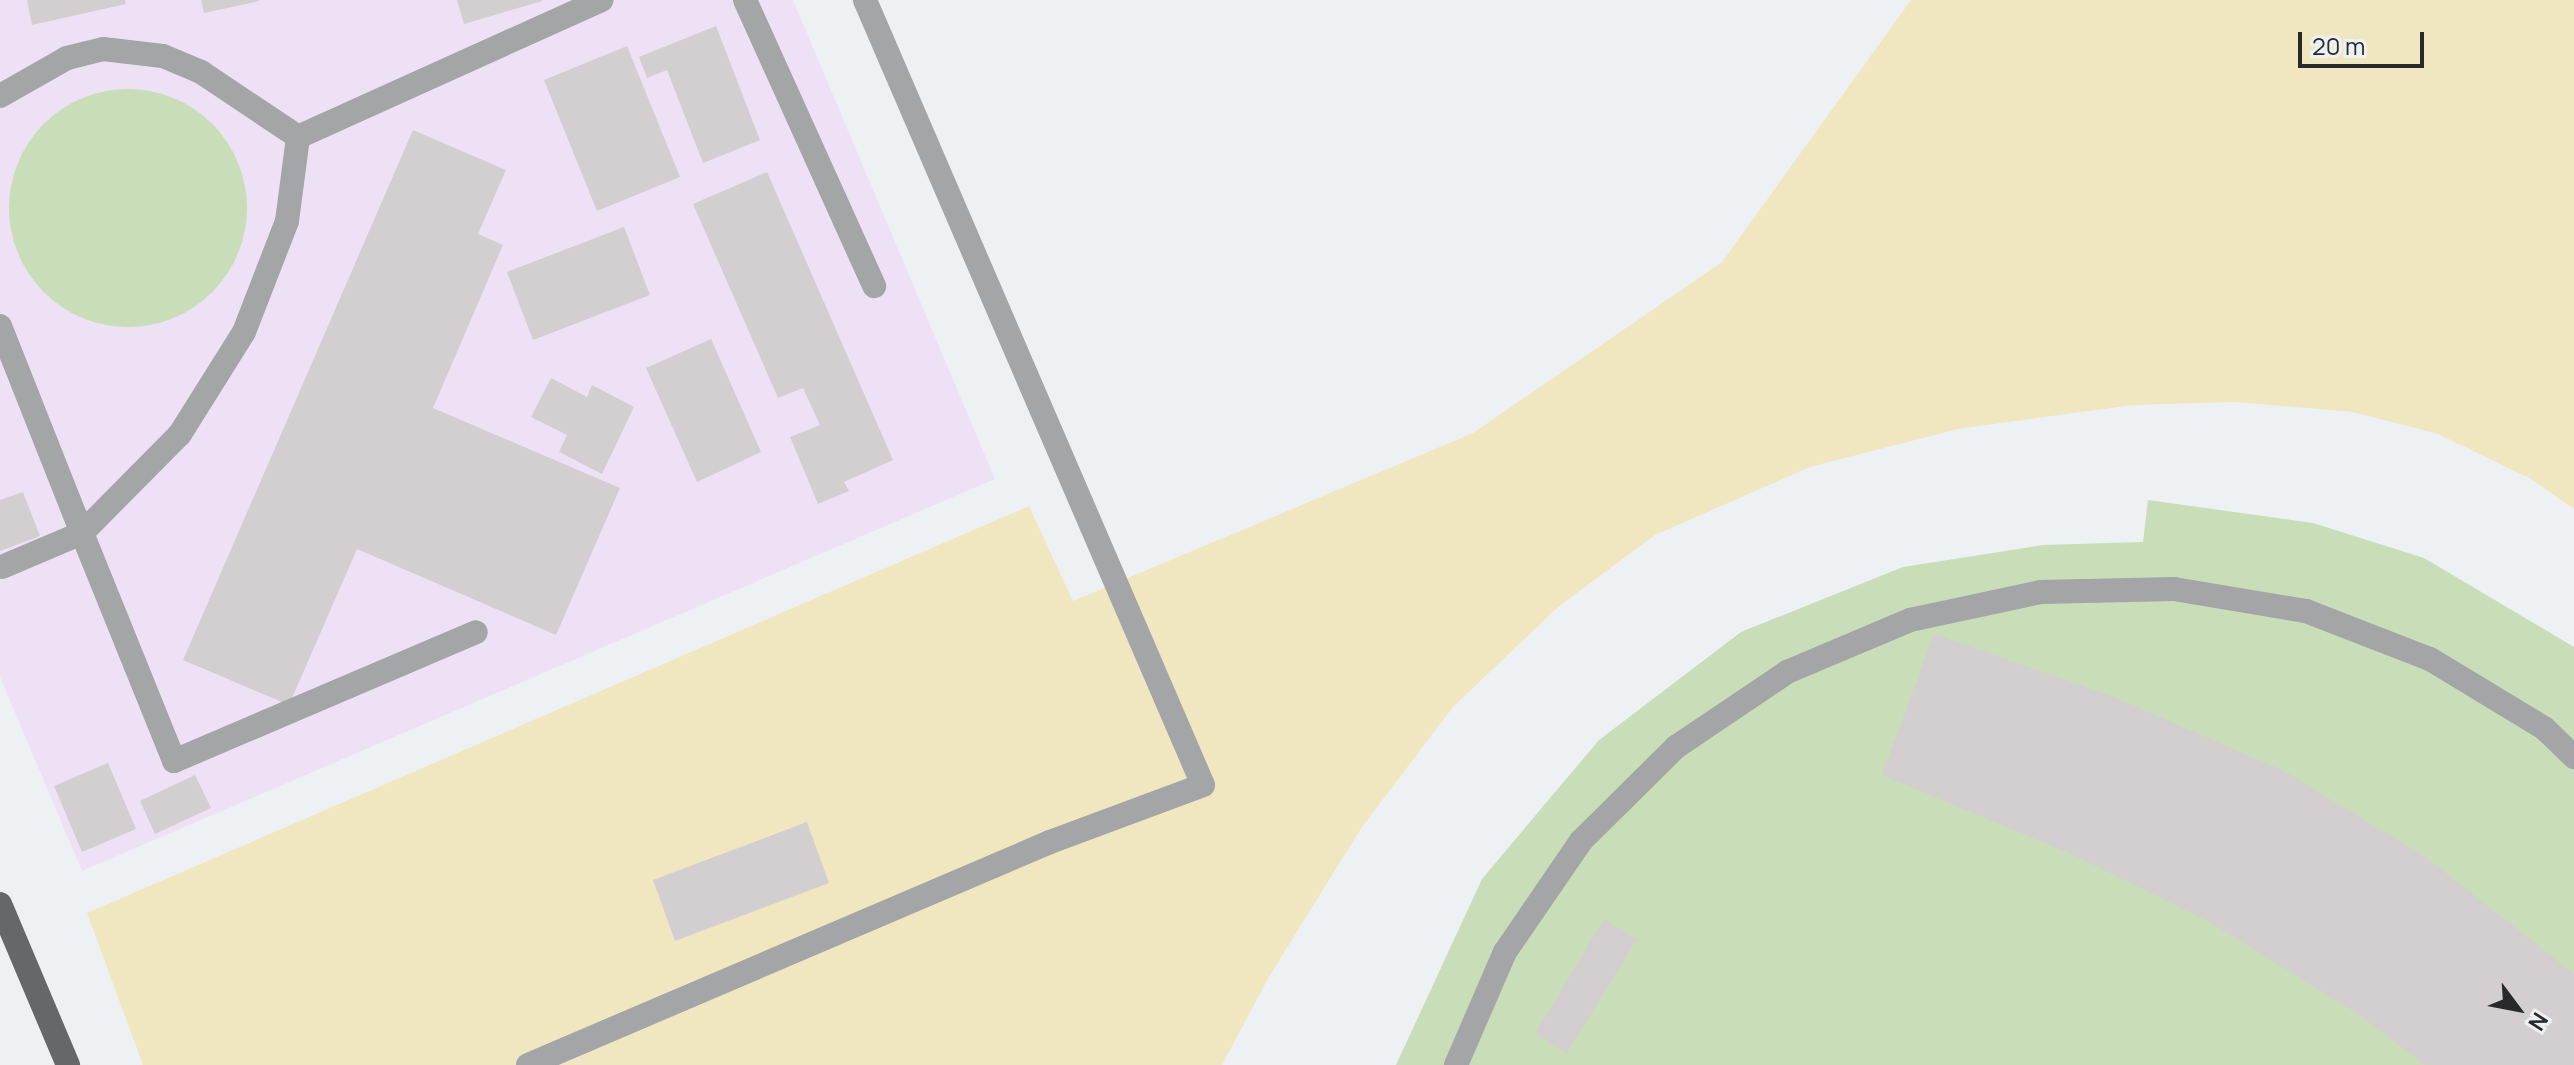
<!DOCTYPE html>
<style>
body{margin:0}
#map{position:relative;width:2574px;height:1065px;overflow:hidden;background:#edf1f4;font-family:Manrope,sans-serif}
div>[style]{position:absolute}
.medical>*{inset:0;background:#eee1f5}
.green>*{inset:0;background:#c9ddb8}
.round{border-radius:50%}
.sand>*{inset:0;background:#f0e7c1}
.building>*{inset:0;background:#d3ced0}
.lane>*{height:24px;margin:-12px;padding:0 12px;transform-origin:12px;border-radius:12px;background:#a3a5a7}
.street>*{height:24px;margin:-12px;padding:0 12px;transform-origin:12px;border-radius:12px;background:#a3a5a7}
.primary>*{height:24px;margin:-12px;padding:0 12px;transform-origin:12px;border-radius:12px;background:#64686a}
span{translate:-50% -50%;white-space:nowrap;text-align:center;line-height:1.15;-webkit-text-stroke:7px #edf1f4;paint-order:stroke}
.north{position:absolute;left:2478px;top:969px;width:80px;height:80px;-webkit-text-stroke:6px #edf1f4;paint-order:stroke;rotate:122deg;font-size:22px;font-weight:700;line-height:32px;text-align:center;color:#27292a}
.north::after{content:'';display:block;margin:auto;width:28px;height:36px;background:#27292a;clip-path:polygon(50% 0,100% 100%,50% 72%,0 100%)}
.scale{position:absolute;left:2298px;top:32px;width:126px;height:36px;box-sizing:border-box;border:4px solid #27292a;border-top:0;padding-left:10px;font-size:24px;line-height:28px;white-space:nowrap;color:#27292a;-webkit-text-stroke:6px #edf1f4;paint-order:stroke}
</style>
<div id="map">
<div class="medical">
<div style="clip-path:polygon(0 0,793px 0,995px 479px,82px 871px,0 677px)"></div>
</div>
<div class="green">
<div class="round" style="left:9px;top:89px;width:238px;height:238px"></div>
<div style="clip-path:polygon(2148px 500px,2313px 523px,2424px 558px,2574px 647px,2574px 1065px,1396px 1065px,1482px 879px,1599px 740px,1741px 632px,1903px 567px,2043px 545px,2143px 542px)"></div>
</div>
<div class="sand">
<div style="clip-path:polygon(1911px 0,2574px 0,2574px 509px,2531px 479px,2438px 434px,2353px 412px,2234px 402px,2133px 405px,1958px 429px,1810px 467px,1655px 535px,1558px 607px,1453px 707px,1362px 827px,1270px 975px,1222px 1065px,143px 1065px,87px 913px,1029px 506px,1073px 601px,1473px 433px,1722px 262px)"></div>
</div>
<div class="building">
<div style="clip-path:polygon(27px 0,125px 0,126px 4px,32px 25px)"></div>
<div style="clip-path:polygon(201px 0,259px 0,259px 1px,204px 13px)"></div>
<div style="clip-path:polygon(457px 0,542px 0,542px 1px,464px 24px)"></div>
<div style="clip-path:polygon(716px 26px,760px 140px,703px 163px,667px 70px,647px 78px,639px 57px)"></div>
<div style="clip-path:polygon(627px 46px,680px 177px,597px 211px,544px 80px)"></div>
<div style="clip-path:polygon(413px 130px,506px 170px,478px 234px,503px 245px,433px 408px,620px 488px,556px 635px,357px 549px,289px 705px,183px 660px)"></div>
<div style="clip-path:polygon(767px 172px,893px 460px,844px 482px,849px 491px,818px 504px,790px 437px,820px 425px,803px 388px,778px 398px,693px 204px)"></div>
<div style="clip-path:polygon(624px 227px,650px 295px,533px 340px,507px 272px)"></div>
<div style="clip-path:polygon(711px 339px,761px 452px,697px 482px,646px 368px)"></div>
<div style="clip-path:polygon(551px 378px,587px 397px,592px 385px,634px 407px,602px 474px,559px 452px,567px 435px,531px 417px)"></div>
<div style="clip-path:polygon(23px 492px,40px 536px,0 551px,0 500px)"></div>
<div style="clip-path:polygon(1934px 634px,2111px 696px,2284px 771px,2424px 856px,2574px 974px,2574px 1065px,2425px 1065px,2358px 1014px,2210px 922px,2067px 852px,1882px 775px)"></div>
<div style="clip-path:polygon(108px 763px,136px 829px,82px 852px,54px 786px)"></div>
<div style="clip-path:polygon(195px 775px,211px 808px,155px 834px,140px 801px)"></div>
<div style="clip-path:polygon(807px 822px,829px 883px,675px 941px,653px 880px)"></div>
<div style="clip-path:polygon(1604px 919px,1637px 939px,1567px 1053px,1535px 1034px)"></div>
</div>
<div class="lane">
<div style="left:745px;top:0;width:314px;rotate:65.7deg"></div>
<div style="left:0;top:96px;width:77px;rotate:-29.6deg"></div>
<div style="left:67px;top:58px;width:37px;rotate:-14deg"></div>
<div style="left:103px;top:49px;width:60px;rotate:6.7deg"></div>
<div style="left:163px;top:56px;width:41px;rotate:22.8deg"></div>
<div style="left:201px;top:72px;width:117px;rotate:33.8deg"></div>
<div style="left:0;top:326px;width:223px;rotate:68.4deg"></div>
<div style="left:82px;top:533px;width:139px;rotate:-45.3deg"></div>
<div style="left:180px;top:434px;width:120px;rotate:-57.9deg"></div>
<div style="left:244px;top:332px;width:119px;rotate:-68.8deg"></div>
<div style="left:287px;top:221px;width:85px;rotate:-82.5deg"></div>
<div style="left:298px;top:137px;width:333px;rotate:-24.3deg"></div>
<div style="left:2px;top:567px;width:87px;rotate:-23deg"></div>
<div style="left:82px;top:533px;width:246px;rotate:68deg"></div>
<div style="left:174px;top:761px;width:328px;rotate:-23.1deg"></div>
<div style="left:1456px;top:1065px;width:123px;rotate:-66.6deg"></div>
<div style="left:1505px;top:952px;width:135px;rotate:-55.6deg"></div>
<div style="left:1581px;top:841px;width:134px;rotate:-44.7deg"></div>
<div style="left:1676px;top:747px;width:134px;rotate:-34deg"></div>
<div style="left:1787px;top:672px;width:134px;rotate:-22.9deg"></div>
<div style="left:1910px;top:620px;width:134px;rotate:-12.1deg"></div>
<div style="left:2041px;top:592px;width:133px;rotate:-1.3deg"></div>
<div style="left:2174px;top:589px;width:134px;rotate:9.5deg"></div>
<div style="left:2306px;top:611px;width:133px;rotate:21.2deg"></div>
<div style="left:2430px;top:659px;width:133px;rotate:31.2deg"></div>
<div style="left:2544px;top:728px;width:42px;rotate:44deg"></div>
</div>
<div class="street">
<div style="left:528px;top:1065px;width:568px;rotate:-23.13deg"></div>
<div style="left:1050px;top:842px;width:163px;rotate:-20.4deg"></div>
<div style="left:1203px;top:785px;width:855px;rotate:-113.3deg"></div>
</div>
<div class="primary">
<div style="left:0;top:904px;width:175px;rotate:67.1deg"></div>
</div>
<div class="north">N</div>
<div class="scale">20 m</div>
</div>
